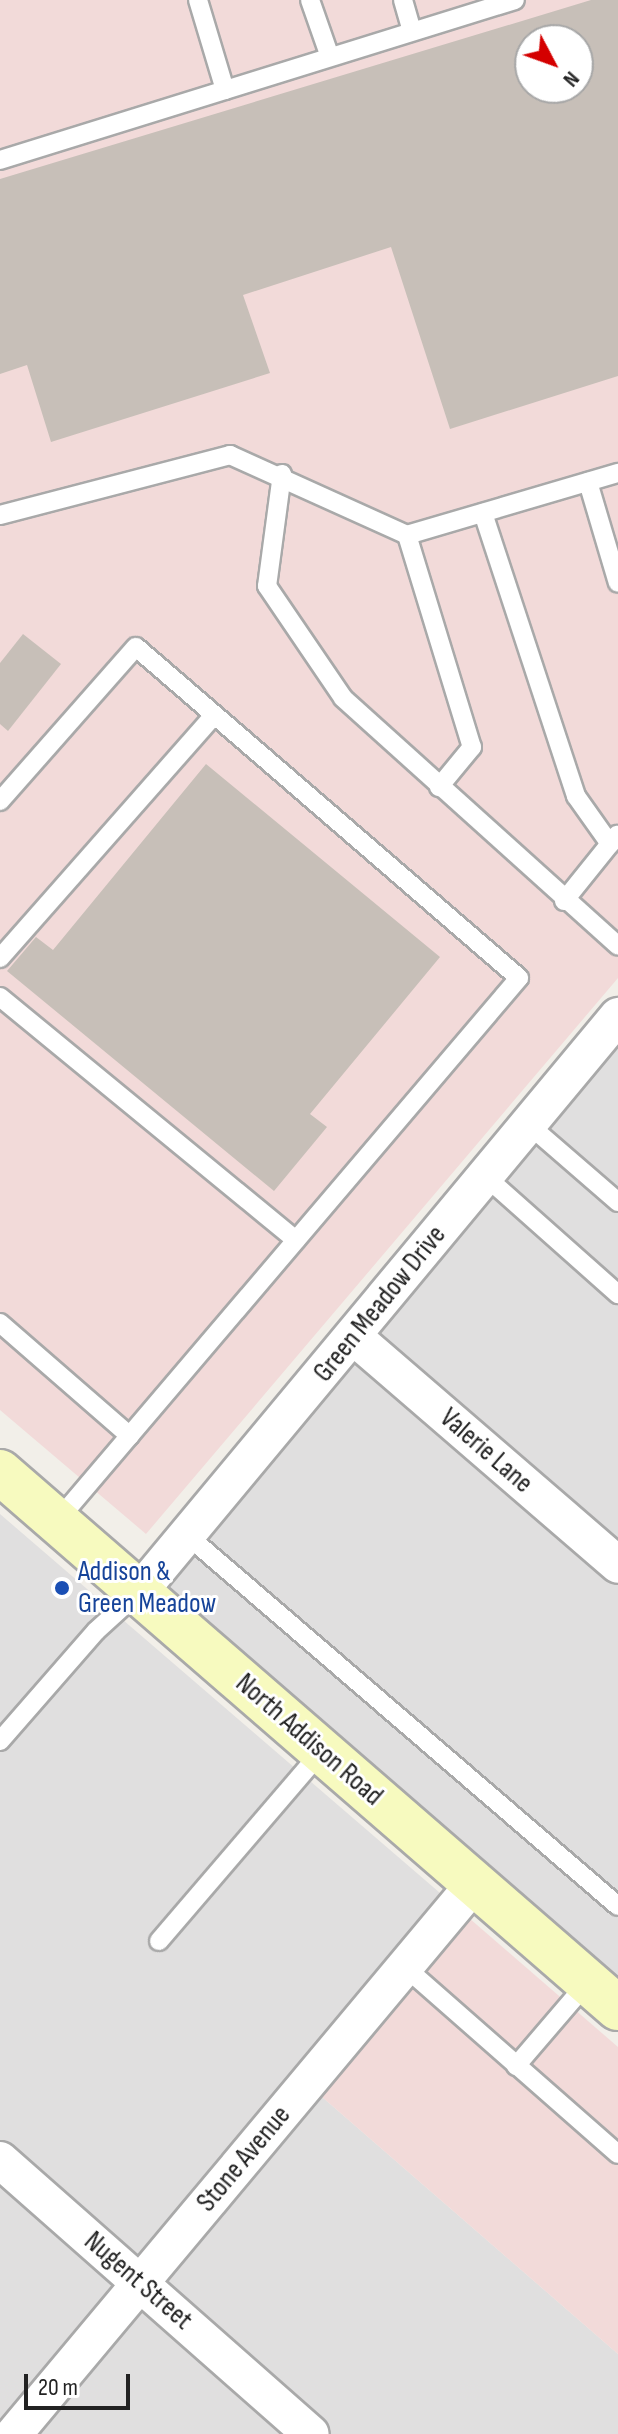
<!DOCTYPE html>
<style>
body{margin:0}
#map{position:relative;width:618px;height:2434px;overflow:hidden;background:#f2efe9;font-family:"Sofia Sans Condensed",sans-serif}
div>[style]{position:absolute}
.residential>*{inset:0;background:#e0dfdf}
.commercial>*{inset:0;background:#f2dad9}
.building>*{inset:0;background:#c7bfb8}
.roads{filter:drop-shadow(2px 0 #a9a9a9) drop-shadow(-2px 0 #a9a9a9) drop-shadow(0 2px #a9a9a9) drop-shadow(0 -2px #a9a9a9)}
.lane>*{height:18px;margin:-9px;padding:0 9px;transform-origin:9px;border-radius:9px;background:#fff}
.street>*{height:36px;margin:-18px;padding:0 18px;transform-origin:18px;border-radius:18px;background:#fff}
.secondary>*{height:44px;margin:-22px;padding:0 22px;transform-origin:22px;border-radius:22px;background:#f7fabf}
.dots>*{width:22px;height:22px;translate:-50% -50%;box-sizing:border-box;border:4px solid #fff;border-radius:50%}
span{translate:-50% -50%;white-space:nowrap;text-align:center;line-height:1.15;-webkit-text-stroke:6px #fff;paint-order:stroke}
.street-label{font-size:28px;color:#222}
.transit-label{font-size:28px;color:#164399}
.left{translate:0 -50%;text-align:left}
.north{position:absolute;left:514px;top:24px;width:80px;height:80px;box-sizing:border-box;background:#fff;border:2px solid #a7a7a7;border-radius:50%;rotate:131deg;font-size:22px;font-weight:700;line-height:32px;text-align:center;color:#222}
.north::after{content:'';display:block;margin:auto;width:28px;height:36px;background:#d40000;clip-path:polygon(50% 0,100% 100%,50% 72%,0 100%)}
.scale{position:absolute;left:24px;top:2374px;width:106px;height:36px;box-sizing:border-box;border:4px solid #222;border-top:0;padding-left:10px;font-size:24px;line-height:28px;white-space:nowrap;color:#222;-webkit-text-stroke:6px #fff;paint-order:stroke}
</style>
<div id="map">
<div class="residential">
<div style="clip-path:polygon(618px 1010px,618px 1991px,160px 1587px)"></div>
<div style="clip-path:polygon(0 1514px,447px 1899px,314px 2090px,618px 2354px,618px 2434px,0 2434px)"></div>
</div>
<div class="commercial">
<div style="clip-path:polygon(evenodd,0 0,618px 0,618px 978px,146px 1534px,0 1410px,0 0,530px 40px,578px 40px,578px 88px,530px 88px,530px 40px)"></div>
<div style="clip-path:polygon(447px 1899px,618px 2047px,618px 2354px,314px 2090px)"></div>
</div>
<div class="building">
<div style="clip-path:polygon(evenodd,591px 0,618px 0,618px 376px,450px 429px,391px 247px,243px 295px,270px 373px,51px 442px,27px 365px,0 374px,0 179px,591px 0,530px 40px,578px 40px,578px 88px,530px 88px,530px 40px)"></div>
<div style="clip-path:polygon(23px 634px,61px 664px,8px 731px,0 724px,0 663px)"></div>
<div style="clip-path:polygon(206px 764px,440px 957px,310px 1114px,327px 1127px,274px 1191px,7px 971px,36px 937px,53px 950px)"></div>
</div>
<div class="roads">
<div class="lane">
<div style="left:198px;top:0;width:94px;rotate:73.3deg"></div>
<div style="left:310px;top:0;width:60px;rotate:70.7deg"></div>
<div style="left:403px;top:0;width:32px;rotate:74deg"></div>
<div style="left:0;top:160px;width:539px;rotate:-17.26deg"></div>
<div style="left:282px;top:474px;width:113px;rotate:97.6deg"></div>
<div style="left:267px;top:586px;width:135px;rotate:55.8deg"></div>
<div style="left:343px;top:698px;width:370px;rotate:42deg"></div>
<div style="left:588px;top:482px;width:105px;rotate:73.5deg"></div>
<div style="left:483px;top:513px;width:298px;rotate:71.8deg"></div>
<div style="left:576px;top:796px;width:59px;rotate:54.7deg"></div>
<div style="left:0;top:515px;width:238px;rotate:-14.6deg"></div>
<div style="left:230px;top:455px;width:194px;rotate:24.3deg"></div>
<div style="left:407px;top:535px;width:220px;rotate:-16.4deg"></div>
<div style="left:407px;top:535px;width:222px;rotate:73deg"></div>
<div style="left:472px;top:747px;width:52px;rotate:129.5deg"></div>
<div style="left:0;top:801px;width:205px;rotate:-48.6deg"></div>
<div style="left:136px;top:647px;width:506px;rotate:40.83deg"></div>
<div style="left:519px;top:978px;width:713px;rotate:130.39deg"></div>
<div style="left:564px;top:901px;width:85px;rotate:-51.2deg"></div>
<div style="left:0;top:958px;width:324px;rotate:-48.6deg"></div>
<div style="left:0;top:997px;width:383px;rotate:39.4deg"></div>
<div style="left:528px;top:1124px;width:119px;rotate:40.9deg"></div>
<div style="left:485px;top:1176px;width:178px;rotate:41.6deg"></div>
<div style="left:0;top:1323px;width:172px;rotate:41deg"></div>
<div style="left:188px;top:1536px;width:567px;rotate:40.71deg"></div>
<div style="left:0;top:1741px;width:146px;rotate:-48.9deg"></div>
<div style="left:96px;top:1631px;width:59px;rotate:-42.3deg"></div>
<div style="left:159px;top:1941px;width:250px;rotate:-49.4deg"></div>
<div style="left:405px;top:1967px;width:283px;rotate:41.3deg"></div>
<div style="left:516px;top:2066px;width:111px;rotate:-49.4deg"></div>
</div>
<div class="street">
<div style="left:353px;top:1336px;width:350px;rotate:40.8deg"></div>
<div style="left:140px;top:1591px;width:748px;rotate:-50.26deg"></div>
<div style="left:0;top:2160px;width:414px;rotate:41.4deg"></div>
<div style="left:14px;top:2434px;width:717px;rotate:-50.09deg"></div>
</div>
<div class="secondary">
<div style="left:0;top:1472px;width:818px;rotate:40.94deg"></div>
</div>
</div>
<div class="dots">
<div style="left:62px;top:1588px;background:#1a4fb4"></div>
</div>
<div class="street-label">
<span style="left:380px;top:1304px;rotate:-51deg">Green Meadow Drive</span>
<span style="left:486px;top:1451px;rotate:41deg">Valerie Lane</span>
<span style="left:309px;top:1740px;rotate:41deg">North Addison Road</span>
<span style="left:244px;top:2159px;rotate:-50deg">Stone Avenue</span>
<span style="left:138px;top:2281px;rotate:41deg">Nugent Street</span>
</div>
<div class="transit-label">
<span class="left" style="left:78px;top:1588px">Addison &amp;<br>Green Meadow</span>
</div>
<div class="north">N</div>
<div class="scale">20 m</div>
</div>
